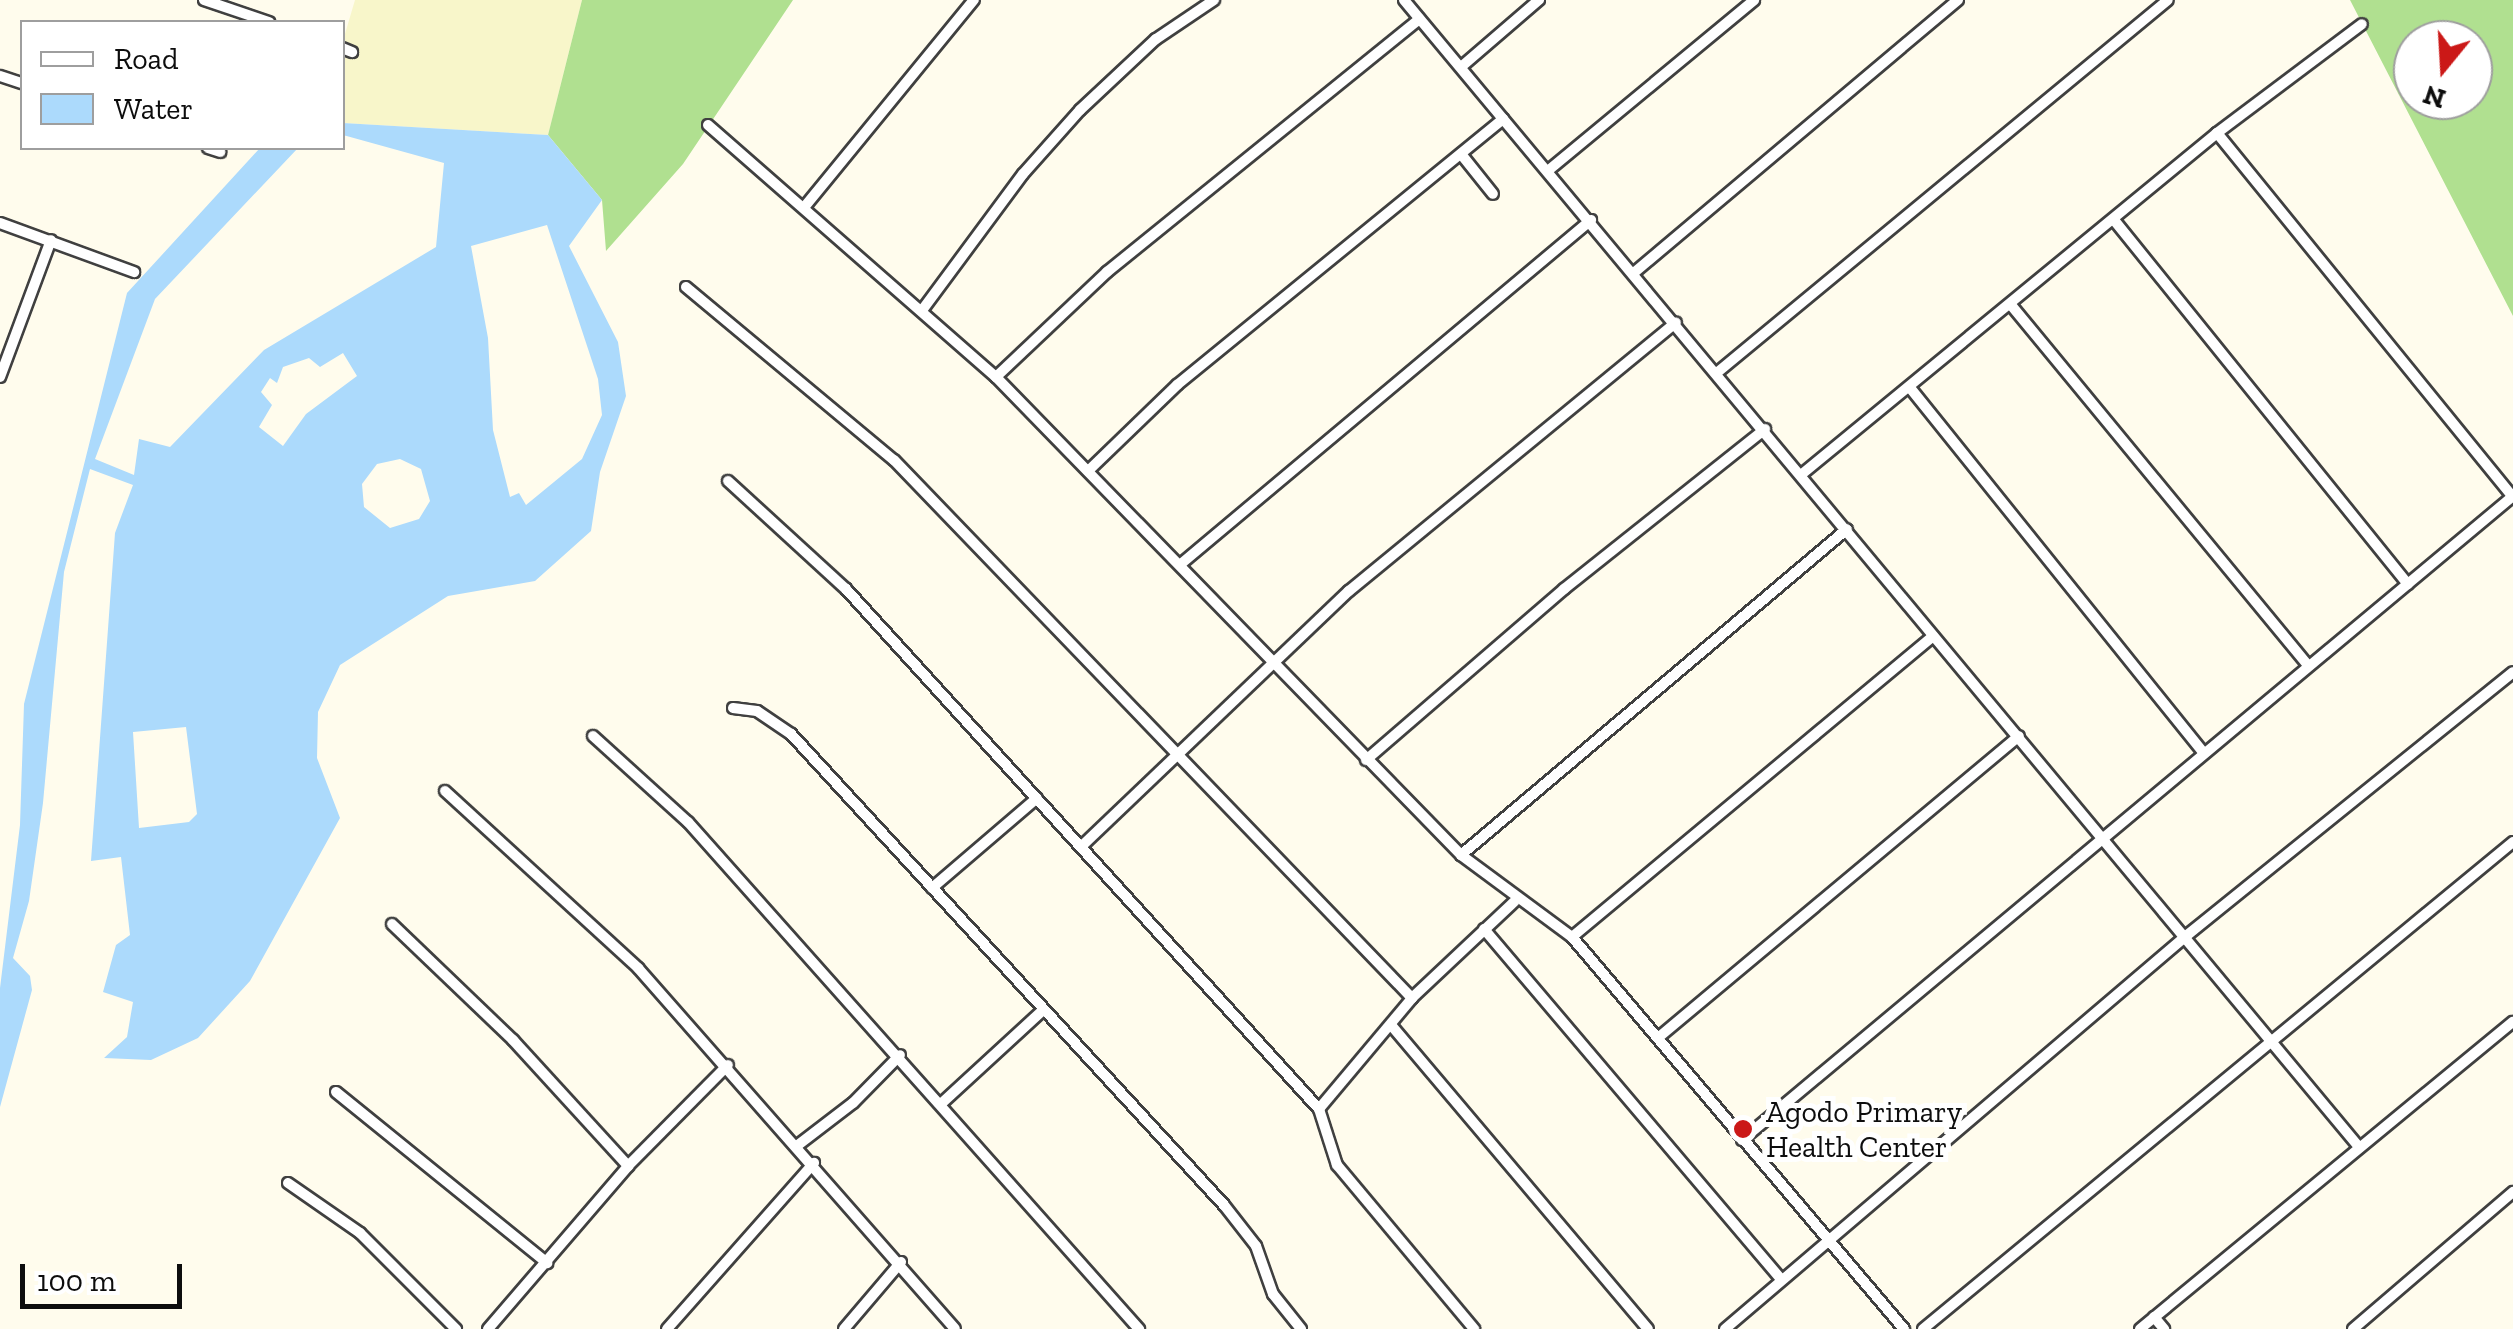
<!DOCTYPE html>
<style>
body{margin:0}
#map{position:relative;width:2513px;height:1329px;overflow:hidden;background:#fffced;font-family:"Zilla Slab",serif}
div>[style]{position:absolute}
.farmland>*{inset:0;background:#f8f6ca}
.forest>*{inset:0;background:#b0e090}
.water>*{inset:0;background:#acdafc}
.roads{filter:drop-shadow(2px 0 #404040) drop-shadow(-2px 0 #404040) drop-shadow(0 2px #404040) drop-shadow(0 -2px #404040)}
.minor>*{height:10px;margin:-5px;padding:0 5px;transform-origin:5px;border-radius:5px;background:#fff}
.dots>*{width:28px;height:28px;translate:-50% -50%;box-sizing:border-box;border:5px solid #fff;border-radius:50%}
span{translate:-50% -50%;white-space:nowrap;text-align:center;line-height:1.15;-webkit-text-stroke:10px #fff;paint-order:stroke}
.poi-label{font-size:30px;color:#0d0d0d}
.left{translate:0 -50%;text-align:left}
.legend{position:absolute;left:20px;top:20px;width:325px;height:130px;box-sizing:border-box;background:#fff;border:2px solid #9e9e9e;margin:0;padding:12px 18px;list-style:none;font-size:30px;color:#0d0d0d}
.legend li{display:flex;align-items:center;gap:20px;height:50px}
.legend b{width:50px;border:2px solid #9e9e9e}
.north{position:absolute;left:2393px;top:20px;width:100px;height:100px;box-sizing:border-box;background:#fff;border:2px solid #9e9e9e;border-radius:50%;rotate:198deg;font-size:28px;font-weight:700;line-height:40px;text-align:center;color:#0d0d0d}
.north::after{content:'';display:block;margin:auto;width:35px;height:45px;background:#cb1817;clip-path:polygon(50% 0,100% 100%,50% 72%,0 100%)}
.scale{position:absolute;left:20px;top:1264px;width:162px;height:45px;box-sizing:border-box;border:5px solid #0d0d0d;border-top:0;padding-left:12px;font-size:30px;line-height:35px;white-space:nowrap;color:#0d0d0d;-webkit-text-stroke:8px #fff;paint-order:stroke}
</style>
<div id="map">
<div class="farmland">
<div style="clip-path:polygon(355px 0,582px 0,548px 135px,343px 123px,342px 44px)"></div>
</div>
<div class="forest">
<div style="clip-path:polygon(582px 0,793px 0,683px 164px,606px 251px,602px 200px,548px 135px)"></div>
<div style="clip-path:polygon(evenodd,2350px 0,2513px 0,2513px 316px,2350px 0,2413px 40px,2473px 40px,2473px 100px,2413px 100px,2413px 40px)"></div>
</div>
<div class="water">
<div style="clip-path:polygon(evenodd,343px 123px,548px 135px,602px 200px,569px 246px,618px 342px,626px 396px,600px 472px,591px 531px,535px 581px,448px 596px,340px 665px,318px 712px,317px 758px,340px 818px,250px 981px,198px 1038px,151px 1060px,104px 1058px,127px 1037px,133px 1002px,103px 992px,116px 945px,130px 935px,121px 857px,91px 861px,115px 533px,133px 485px,90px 469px,64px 572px,43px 803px,29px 901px,13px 958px,30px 976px,32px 990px,0 1107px,0 988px,20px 825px,24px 704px,127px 293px,260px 148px,298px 148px,155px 299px,95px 459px,134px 475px,139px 439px,170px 447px,264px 350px,436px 247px,444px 163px,343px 135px,343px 123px,547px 225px,598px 379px,602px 415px,582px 459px,526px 505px,519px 493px,510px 497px,493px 430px,488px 338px,471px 246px,547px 225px,343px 123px,343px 353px,357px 376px,306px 414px,283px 446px,259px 427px,272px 405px,261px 392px,270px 378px,277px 383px,283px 367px,309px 358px,320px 367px,343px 353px,343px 123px,400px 459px,421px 469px,430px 501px,419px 519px,390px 528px,364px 507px,362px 484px,377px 464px,400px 459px,343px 123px,186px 727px,197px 814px,189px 822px,139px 828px,133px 732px,186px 727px)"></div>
</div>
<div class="roads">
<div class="minor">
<div style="left:204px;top:0;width:69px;rotate:18.7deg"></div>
<div style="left:1404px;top:0;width:1493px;rotate:50.22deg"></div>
<div style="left:342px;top:48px;width:11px;rotate:22deg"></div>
<div style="left:1461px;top:67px;width:103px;rotate:-40.7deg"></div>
<div style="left:0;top:76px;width:23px;rotate:18deg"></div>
<div style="left:708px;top:125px;width:383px;rotate:41.2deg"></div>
<div style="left:996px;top:377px;width:667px;rotate:45.79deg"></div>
<div style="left:1461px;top:855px;width:138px;rotate:36.5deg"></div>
<div style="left:1572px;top:937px;width:514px;rotate:49.74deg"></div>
<div style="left:2217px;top:133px;width:469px;rotate:50.9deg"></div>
<div style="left:208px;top:148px;width:13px;rotate:18deg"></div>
<div style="left:1461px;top:154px;width:51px;rotate:51.3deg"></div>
<div style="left:1550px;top:169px;width:265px;rotate:-39.6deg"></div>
<div style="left:806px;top:205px;width:265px;rotate:-50.7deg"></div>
<div style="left:2114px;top:220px;width:468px;rotate:51.1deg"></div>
<div style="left:0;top:223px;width:143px;rotate:20.1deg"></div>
<div style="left:1636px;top:271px;width:421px;rotate:-40.1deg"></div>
<div style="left:686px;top:287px;width:271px;rotate:39.8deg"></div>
<div style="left:894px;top:460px;width:747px;rotate:46.09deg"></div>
<div style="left:2011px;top:305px;width:467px;rotate:50.5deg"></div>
<div style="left:923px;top:309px;width:168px;rotate:-53.5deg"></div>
<div style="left:1023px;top:174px;width:86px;rotate:-48.3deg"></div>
<div style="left:1080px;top:110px;width:104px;rotate:-43.1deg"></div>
<div style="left:1156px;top:39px;width:70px;rotate:-33.9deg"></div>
<div style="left:1719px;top:371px;width:582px;rotate:-39.57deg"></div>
<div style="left:0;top:377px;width:146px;rotate:-69.6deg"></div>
<div style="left:996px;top:377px;width:153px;rotate:-43.4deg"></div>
<div style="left:1107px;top:272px;width:402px;rotate:-39deg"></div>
<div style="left:1911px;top:389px;width:467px;rotate:51.2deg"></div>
<div style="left:1088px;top:471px;width:124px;rotate:-44deg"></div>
<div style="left:1177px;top:385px;width:421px;rotate:-39.2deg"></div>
<div style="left:1802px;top:474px;width:537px;rotate:-39.41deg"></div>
<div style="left:2217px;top:133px;width:181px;rotate:-36.9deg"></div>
<div style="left:728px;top:481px;width:160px;rotate:42.5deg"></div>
<div style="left:846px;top:589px;width:703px;rotate:47.71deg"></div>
<div style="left:1319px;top:1109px;width:59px;rotate:72.2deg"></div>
<div style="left:1337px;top:1165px;width:214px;rotate:50.1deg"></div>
<div style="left:1182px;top:563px;width:534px;rotate:-39.98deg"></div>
<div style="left:733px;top:708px;width:24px;rotate:7deg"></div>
<div style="left:757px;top:711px;width:41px;rotate:34.1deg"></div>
<div style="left:791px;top:734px;width:640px;rotate:47.41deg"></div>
<div style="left:1224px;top:1205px;width:52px;rotate:52deg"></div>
<div style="left:1256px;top:1246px;width:51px;rotate:70.5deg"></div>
<div style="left:1273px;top:1294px;width:45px;rotate:51.3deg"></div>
<div style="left:593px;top:736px;width:128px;rotate:42.2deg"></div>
<div style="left:688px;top:822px;width:679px;rotate:48.35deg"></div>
<div style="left:1366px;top:760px;width:262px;rotate:-40.8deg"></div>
<div style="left:1564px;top:589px;width:257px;rotate:-38.5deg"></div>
<div style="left:445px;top:791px;width:262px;rotate:42.5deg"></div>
<div style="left:638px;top:968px;width:480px;rotate:48.7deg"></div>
<div style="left:1084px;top:844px;width:366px;rotate:-43.7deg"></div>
<div style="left:1349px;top:591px;width:423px;rotate:-39.4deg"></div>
<div style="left:1461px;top:855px;width:505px;rotate:-40.18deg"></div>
<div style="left:932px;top:888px;width:138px;rotate:-40.6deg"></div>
<div style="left:392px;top:924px;width:168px;rotate:43.8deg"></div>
<div style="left:513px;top:1040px;width:171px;rotate:47.6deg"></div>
<div style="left:1484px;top:929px;width:458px;rotate:49.7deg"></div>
<div style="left:1572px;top:937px;width:470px;rotate:-39.8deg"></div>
<div style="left:1391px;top:1025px;width:398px;rotate:49.8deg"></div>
<div style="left:1659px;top:1037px;width:469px;rotate:-39.9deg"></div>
<div style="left:336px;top:1092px;width:272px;rotate:39deg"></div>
<div style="left:943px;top:1102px;width:133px;rotate:-42.6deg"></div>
<div style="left:1319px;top:1109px;width:145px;rotate:-50deg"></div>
<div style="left:1412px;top:998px;width:141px;rotate:-43.3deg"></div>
<div style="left:1742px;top:1140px;width:1005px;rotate:-39.87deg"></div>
<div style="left:798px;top:1145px;width:69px;rotate:-37.4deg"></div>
<div style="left:853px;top:1103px;width:67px;rotate:-45.6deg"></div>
<div style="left:288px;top:1183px;width:88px;rotate:34.8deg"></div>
<div style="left:360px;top:1233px;width:136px;rotate:45deg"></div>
<div style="left:2154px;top:1317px;width:16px;rotate:50deg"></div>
<div style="left:488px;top:1329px;width:215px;rotate:-49.3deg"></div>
<div style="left:628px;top:1166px;width:142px;rotate:-45.3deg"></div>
<div style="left:667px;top:1329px;width:222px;rotate:-48.5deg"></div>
<div style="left:844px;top:1329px;width:88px;rotate:-49.6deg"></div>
<div style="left:1725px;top:1329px;width:606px;rotate:-40.45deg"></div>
<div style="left:2186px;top:936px;width:420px;rotate:-38.9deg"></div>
<div style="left:1923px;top:1329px;width:765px;rotate:-39.54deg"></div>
<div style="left:2140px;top:1329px;width:483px;rotate:-39.5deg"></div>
<div style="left:2353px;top:1329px;width:211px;rotate:-40.6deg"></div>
</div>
</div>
<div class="dots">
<div style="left:1743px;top:1129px;background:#cb1817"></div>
</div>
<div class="poi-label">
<span class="left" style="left:1766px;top:1129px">Agodo Primary<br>Health Center</span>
</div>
<ul class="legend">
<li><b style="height:12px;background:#fff"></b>Road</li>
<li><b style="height:28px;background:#acdafc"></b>Water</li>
</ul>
<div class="north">N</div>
<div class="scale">100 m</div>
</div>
